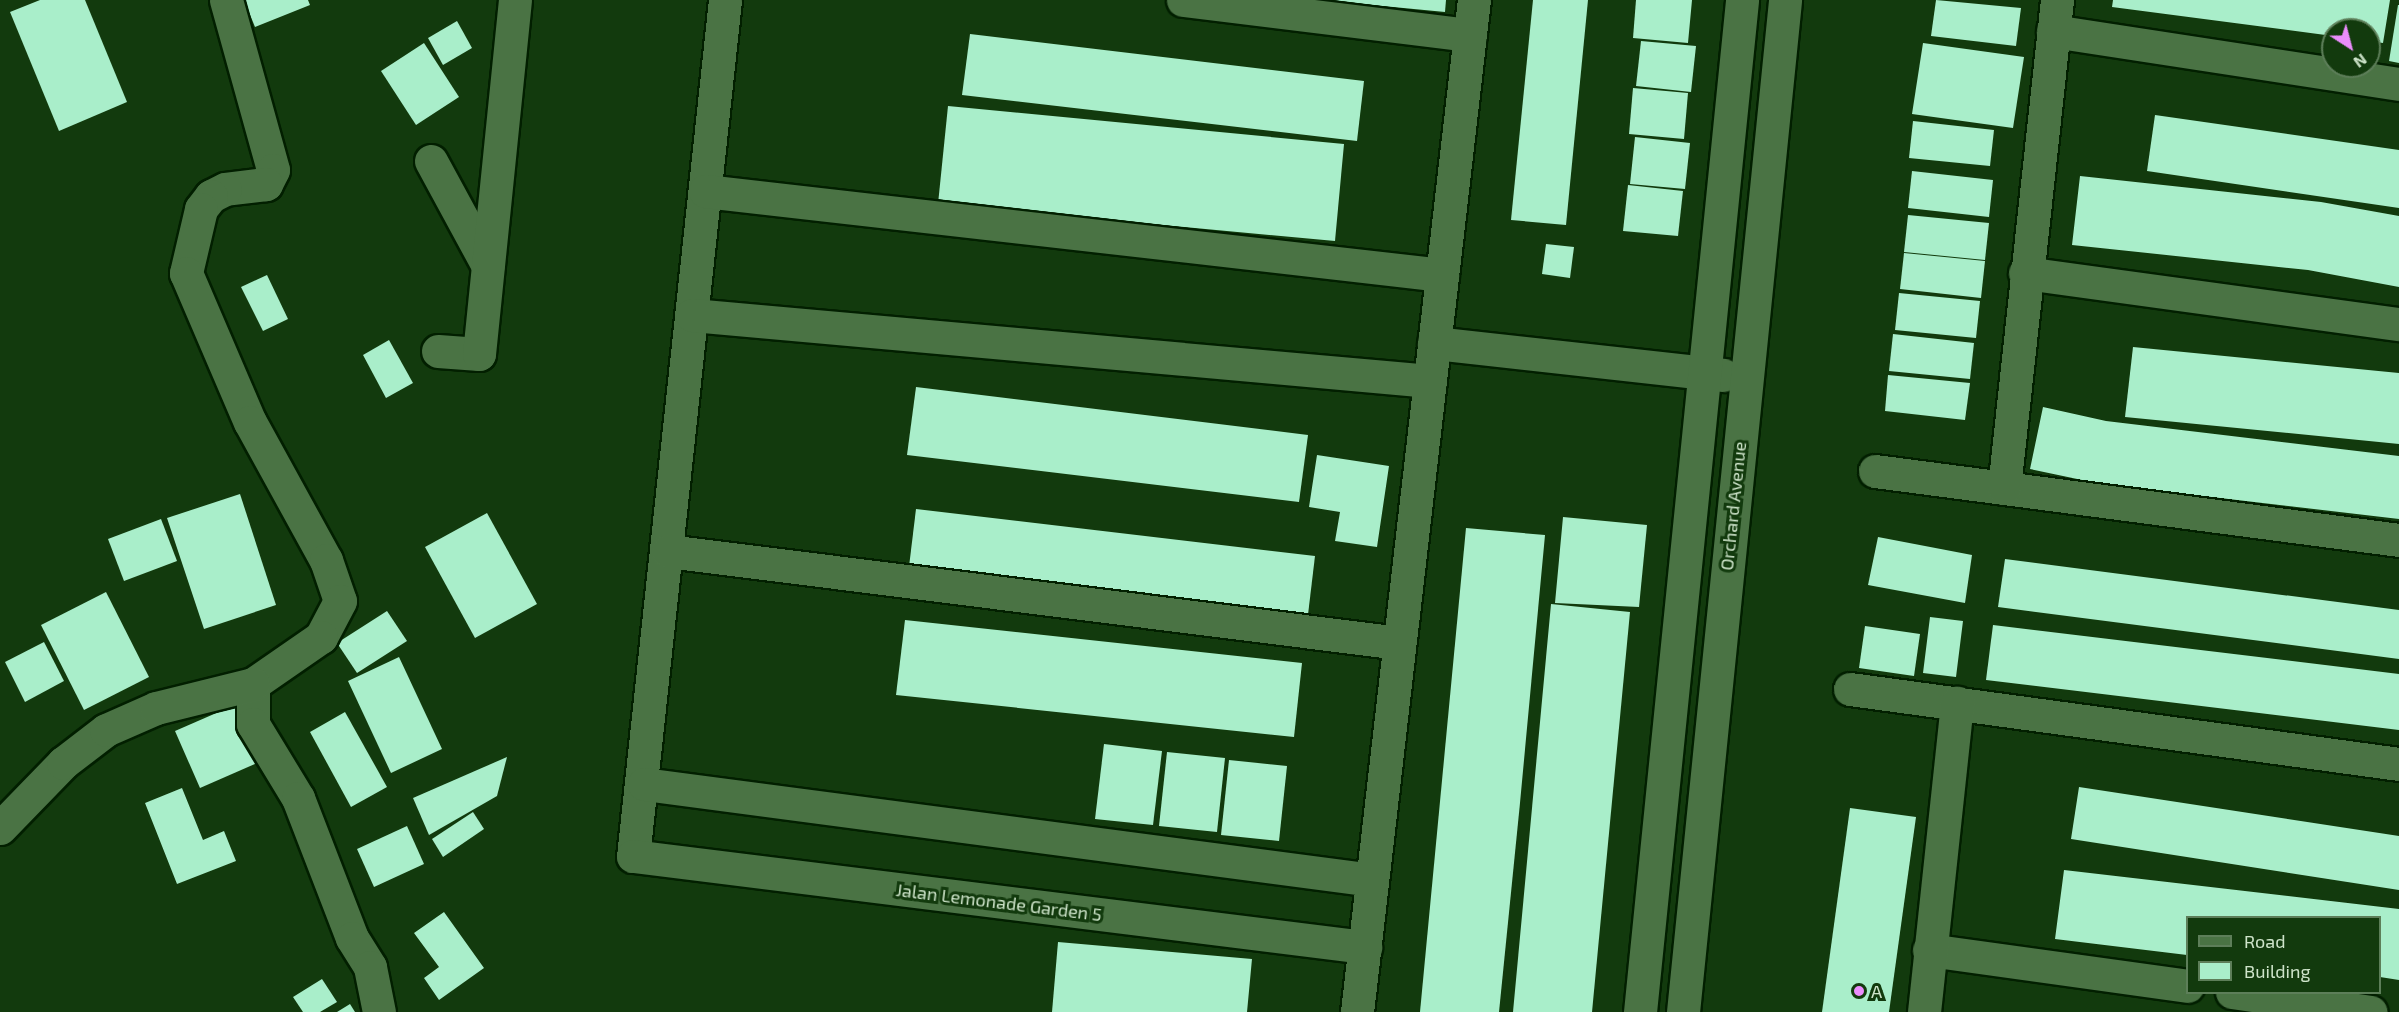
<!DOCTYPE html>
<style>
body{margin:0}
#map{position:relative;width:2399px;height:1012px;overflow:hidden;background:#123a0d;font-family:"Exo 2",sans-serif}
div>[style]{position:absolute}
.building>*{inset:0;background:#a9eeca}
.roads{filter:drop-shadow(2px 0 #021f00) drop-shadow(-2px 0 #021f00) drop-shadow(0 2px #021f00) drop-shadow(0 -2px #021f00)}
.minor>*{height:33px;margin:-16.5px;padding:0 16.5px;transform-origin:16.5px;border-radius:16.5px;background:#4a7344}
.dots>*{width:16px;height:16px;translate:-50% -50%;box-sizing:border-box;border:3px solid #123a0d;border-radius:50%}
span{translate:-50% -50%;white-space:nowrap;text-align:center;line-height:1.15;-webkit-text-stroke:6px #123a0d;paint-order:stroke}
.street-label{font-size:18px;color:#cee4ca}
.poi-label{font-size:18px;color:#cee4ca}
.left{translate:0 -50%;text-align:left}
.legend{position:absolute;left:2186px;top:916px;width:195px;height:78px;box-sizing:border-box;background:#123a0d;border:2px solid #5d7e59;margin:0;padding:8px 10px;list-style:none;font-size:18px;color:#cee4ca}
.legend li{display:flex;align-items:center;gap:12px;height:30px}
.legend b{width:30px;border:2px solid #5d7e59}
.north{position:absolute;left:2321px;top:18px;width:60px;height:60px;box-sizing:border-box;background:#123a0d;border:2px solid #5d7e59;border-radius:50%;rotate:144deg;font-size:16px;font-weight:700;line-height:24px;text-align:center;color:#cee4ca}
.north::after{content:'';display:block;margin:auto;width:21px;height:27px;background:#eb8dfc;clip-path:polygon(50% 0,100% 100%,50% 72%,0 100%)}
</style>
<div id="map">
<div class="building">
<div style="clip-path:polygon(40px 0,85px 0,127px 102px,59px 131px,10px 12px)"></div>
<div style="clip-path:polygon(244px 0,308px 0,310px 5px,255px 27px)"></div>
<div style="clip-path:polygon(1320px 0,1446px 0,1445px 12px)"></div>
<div style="clip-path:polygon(1533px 0,1588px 0,1566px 225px,1511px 220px)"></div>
<div style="clip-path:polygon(1636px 0,1692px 0,1688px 43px,1633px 38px)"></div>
<div style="clip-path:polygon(1936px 0,2021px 8px,2016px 46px,1931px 36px)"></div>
<div style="clip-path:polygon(2113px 0,2390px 0,2383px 43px,2369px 41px,2369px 30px,2333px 30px,2333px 36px,2112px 7px)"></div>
<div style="clip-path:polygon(2398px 5px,2399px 5px,2399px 63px,2389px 61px)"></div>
<div style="clip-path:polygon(457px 21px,472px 48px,443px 65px,428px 38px)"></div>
<div style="clip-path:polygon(970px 34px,1364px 81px,1357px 141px,962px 95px)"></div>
<div style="clip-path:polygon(1641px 41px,1696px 46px,1691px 92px,1636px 86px)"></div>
<div style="clip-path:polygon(424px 43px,459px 97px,416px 125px,381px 71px)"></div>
<div style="clip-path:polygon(1923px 43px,2024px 57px,2013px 128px,1912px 114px)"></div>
<div style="clip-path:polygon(1633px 88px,1688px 93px,1684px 139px,1629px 134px)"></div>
<div style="clip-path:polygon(948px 106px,1344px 144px,1335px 241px,938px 204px)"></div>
<div style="clip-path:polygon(2155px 115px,2399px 150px,2399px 208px,2147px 171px)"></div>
<div style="clip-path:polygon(1913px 121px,1994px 130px,1990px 166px,1909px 158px)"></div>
<div style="clip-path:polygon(1635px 137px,1690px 143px,1685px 189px,1630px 184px)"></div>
<div style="clip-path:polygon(1912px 171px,1993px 180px,1989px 217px,1908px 208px)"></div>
<div style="clip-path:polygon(2080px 176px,2321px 202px,2399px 216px,2399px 287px,2308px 270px,2072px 245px)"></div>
<div style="clip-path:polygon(1628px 185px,1683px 191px,1678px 236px,1623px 231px)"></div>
<div style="clip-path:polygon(1908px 215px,1989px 223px,1985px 260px,1904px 252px)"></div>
<div style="clip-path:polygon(1546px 244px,1574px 247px,1570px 278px,1542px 274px)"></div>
<div style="clip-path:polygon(1904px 253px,1985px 261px,1981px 298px,1900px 289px)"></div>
<div style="clip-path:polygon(267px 275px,288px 319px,263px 331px,241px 287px)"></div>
<div style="clip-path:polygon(1899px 293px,1980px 301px,1976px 338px,1895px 330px)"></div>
<div style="clip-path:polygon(1893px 334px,1974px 343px,1970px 379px,1889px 371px)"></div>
<div style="clip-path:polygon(389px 340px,413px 383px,386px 398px,363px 355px)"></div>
<div style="clip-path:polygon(2133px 347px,2399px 373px,2399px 444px,2125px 417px)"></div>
<div style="clip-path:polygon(1888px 375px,1970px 383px,1965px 420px,1885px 411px)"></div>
<div style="clip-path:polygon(916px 387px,1308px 435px,1299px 502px,907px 455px)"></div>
<div style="clip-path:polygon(2043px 407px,2106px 421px,2399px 456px,2399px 519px,2101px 484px,2030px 469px)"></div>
<div style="clip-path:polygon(1317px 455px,1389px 466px,1377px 547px,1335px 541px,1340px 512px,1309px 507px)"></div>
<div style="clip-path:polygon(240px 494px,276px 605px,204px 629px,167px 518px)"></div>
<div style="clip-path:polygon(916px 509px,1315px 556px,1307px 623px,908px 575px)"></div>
<div style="clip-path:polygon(487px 513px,537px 604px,475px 638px,425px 547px)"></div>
<div style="clip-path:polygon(1563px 517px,1647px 525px,1639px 607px,1555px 603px)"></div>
<div style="clip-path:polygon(161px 519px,177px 561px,124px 581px,108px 539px)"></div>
<div style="clip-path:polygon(1466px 528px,1545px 535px,1520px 803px,1499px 1012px,1420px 1012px)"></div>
<div style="clip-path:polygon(1878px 537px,1972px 555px,1965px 603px,1868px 585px)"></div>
<div style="clip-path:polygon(2005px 559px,2399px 610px,2399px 659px,1998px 607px)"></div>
<div style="clip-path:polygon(106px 592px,149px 677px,84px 710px,41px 625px)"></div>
<div style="clip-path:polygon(1551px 604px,1630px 612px,1592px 1012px,1513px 1012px)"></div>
<div style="clip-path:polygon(387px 611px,407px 641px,357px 673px,337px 643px)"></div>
<div style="clip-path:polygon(1930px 617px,1963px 621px,1956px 677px,1923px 673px)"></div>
<div style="clip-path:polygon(905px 620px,1302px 663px,1294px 737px,896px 695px)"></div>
<div style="clip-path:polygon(1993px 625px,2399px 674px,2399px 730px,1986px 680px)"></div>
<div style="clip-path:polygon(1865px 626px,1920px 634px,1914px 676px,1859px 668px)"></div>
<div style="clip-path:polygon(44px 642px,64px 681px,25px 702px,5px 662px)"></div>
<div style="clip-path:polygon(399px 657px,442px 749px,391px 773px,348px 681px)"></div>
<div style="clip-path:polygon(237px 704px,262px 761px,200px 788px,175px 731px)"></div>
<div style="clip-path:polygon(345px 712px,387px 787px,351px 807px,310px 732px)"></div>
<div style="clip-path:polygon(1104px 744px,1162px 751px,1153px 825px,1095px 819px)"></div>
<div style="clip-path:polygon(1167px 752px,1225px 758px,1217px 832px,1159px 826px)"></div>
<div style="clip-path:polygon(507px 757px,497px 796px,429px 835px,413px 798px)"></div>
<div style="clip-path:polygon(1229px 760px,1287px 766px,1279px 841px,1221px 835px)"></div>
<div style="clip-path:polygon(2079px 787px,2399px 836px,2399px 890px,2071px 839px)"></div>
<div style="clip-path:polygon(182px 788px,203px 840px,224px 831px,236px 861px,177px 884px,145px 803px)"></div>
<div style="clip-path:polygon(1850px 808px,1916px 817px,1889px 1012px,1822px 1012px)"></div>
<div style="clip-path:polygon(473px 812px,484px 829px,443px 857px,432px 839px)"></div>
<div style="clip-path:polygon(407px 826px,424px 864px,374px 887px,357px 849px)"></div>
<div style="clip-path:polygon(2064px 870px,2399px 909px,2399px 980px,2380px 977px,2380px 918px,2188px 918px,2187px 955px,2055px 939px)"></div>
<div style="clip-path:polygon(444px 912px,484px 968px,439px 1000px,424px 978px,439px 967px,414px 933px)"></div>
<div style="clip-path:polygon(1058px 942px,1252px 959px,1247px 1012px,1052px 1012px)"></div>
<div style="clip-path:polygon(322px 979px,337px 1002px,320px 1012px,303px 1012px,293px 997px)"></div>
<div style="clip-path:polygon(350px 1004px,355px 1012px,337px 1012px)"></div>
</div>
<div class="roads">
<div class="minor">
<div style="left:226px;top:0;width:176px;rotate:74.5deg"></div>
<div style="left:273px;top:170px;width:16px;rotate:117deg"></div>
<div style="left:266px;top:184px;width:41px;rotate:173deg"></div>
<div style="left:225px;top:189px;width:16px;rotate:153deg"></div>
<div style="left:211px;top:196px;width:16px;rotate:128deg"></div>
<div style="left:201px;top:209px;width:66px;rotate:103.2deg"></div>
<div style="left:186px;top:273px;width:162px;rotate:66.8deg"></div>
<div style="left:250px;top:422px;width:158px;rotate:61.2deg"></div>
<div style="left:326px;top:560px;width:43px;rotate:71.1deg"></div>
<div style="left:340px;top:601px;width:41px;rotate:117.8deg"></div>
<div style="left:321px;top:637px;width:83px;rotate:145.3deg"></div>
<div style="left:253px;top:684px;width:40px;rotate:90deg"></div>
<div style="left:253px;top:724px;width:87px;rotate:58.7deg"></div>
<div style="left:298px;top:798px;width:150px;rotate:68.9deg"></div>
<div style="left:352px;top:938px;width:34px;rotate:58deg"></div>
<div style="left:370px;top:967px;width:46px;rotate:78.7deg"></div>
<div style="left:725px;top:0;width:861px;rotate:96.13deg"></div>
<div style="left:633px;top:856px;width:738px;rotate:7.09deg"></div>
<div style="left:1183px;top:0;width:289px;rotate:7deg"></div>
<div style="left:2053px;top:31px;width:350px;rotate:8.7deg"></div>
<div style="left:431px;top:161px;width:119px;rotate:61.5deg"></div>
<div style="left:705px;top:191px;width:742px;rotate:6.5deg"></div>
<div style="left:2025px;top:273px;width:377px;rotate:7.8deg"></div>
<div style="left:692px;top:315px;width:741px;rotate:5.11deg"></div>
<div style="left:1434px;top:343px;width:291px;rotate:6.3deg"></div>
<div style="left:438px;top:351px;width:41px;rotate:4.2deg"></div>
<div style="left:479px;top:354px;width:356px;rotate:-84.2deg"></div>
<div style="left:1875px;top:471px;width:529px;rotate:7.5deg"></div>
<div style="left:2004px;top:488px;width:491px;rotate:-83.8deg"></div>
<div style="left:668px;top:551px;width:737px;rotate:7.17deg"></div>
<div style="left:1850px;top:689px;width:554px;rotate:7.78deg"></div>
<div style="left:644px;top:784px;width:734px;rotate:7.51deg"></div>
<div style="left:0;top:828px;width:91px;rotate:-45.9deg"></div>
<div style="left:63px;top:763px;width:54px;rotate:-37.5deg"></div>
<div style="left:106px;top:730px;width:55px;rotate:-23.7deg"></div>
<div style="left:156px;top:708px;width:100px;rotate:-13.9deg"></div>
<div style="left:1929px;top:950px;width:261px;rotate:7.9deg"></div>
<div style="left:2232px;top:992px;width:140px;rotate:8.2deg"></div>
<div style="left:1357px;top:1012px;width:1019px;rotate:-83.41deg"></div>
<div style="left:1640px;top:1012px;width:1017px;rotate:-84.24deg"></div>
<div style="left:1683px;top:1012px;width:1017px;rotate:-84.24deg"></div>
<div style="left:1924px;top:1012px;width:311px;rotate:-83.9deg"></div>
</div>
</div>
<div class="dots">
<div style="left:1859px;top:991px;background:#eb8dfc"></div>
</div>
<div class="street-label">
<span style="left:1733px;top:506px;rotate:-84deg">Orchard Avenue</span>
<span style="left:999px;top:902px;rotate:7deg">Jalan Lemonade Garden 5</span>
</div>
<div class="poi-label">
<span class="left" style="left:1871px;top:991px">A</span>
</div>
<ul class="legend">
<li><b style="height:8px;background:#4a7344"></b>Road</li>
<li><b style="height:16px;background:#a9eeca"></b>Building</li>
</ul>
<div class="north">N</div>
</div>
